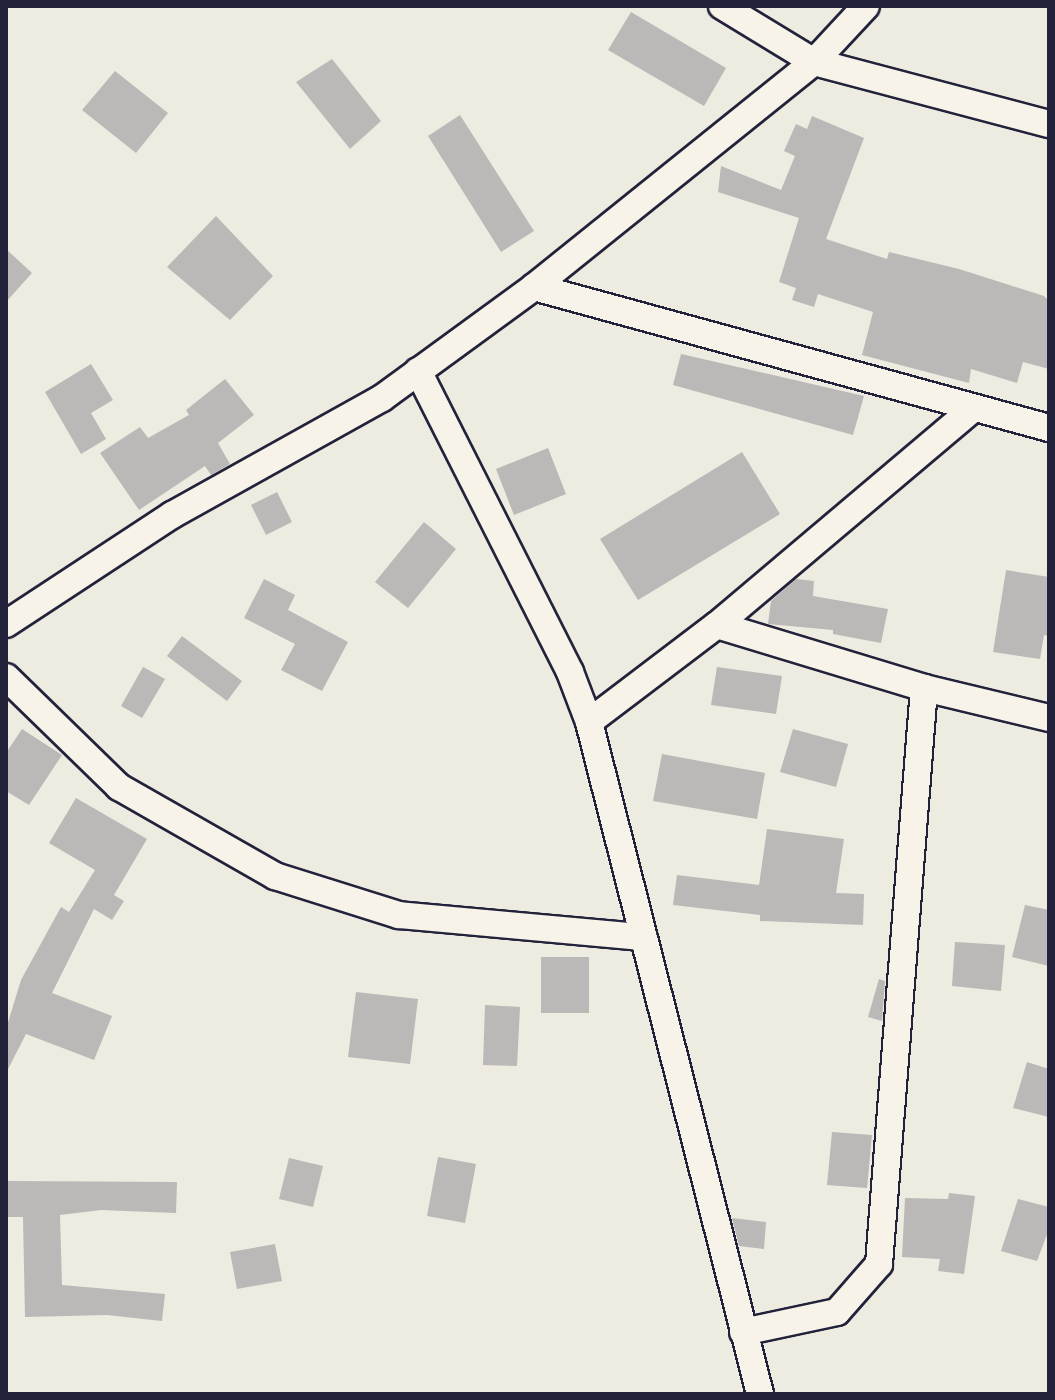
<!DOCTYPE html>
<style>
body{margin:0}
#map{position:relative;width:1055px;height:1400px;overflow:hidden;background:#eeebe1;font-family:"Playpen Sans",sans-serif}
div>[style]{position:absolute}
.building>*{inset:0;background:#bbb8b7}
.roads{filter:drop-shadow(2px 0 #22223b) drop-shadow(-2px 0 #22223b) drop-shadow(0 2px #22223b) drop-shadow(0 -2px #22223b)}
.street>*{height:26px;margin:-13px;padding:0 13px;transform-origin:13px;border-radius:13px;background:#f7f3e8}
span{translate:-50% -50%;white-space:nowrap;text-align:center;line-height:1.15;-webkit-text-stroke:6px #f7f3e8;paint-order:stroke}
.frame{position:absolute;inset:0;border:8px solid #22223b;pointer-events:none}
</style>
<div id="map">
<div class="building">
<div style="clip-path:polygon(631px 12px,726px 68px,704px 106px,608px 50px)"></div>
<div style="clip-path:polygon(332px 59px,381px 121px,350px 149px,296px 82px)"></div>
<div style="clip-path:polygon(115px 71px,168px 113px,136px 153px,82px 110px)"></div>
<div style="clip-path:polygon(460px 115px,534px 231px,501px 252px,428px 136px)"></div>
<div style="clip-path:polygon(812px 116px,864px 138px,826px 239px,887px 259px,889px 252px,959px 269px,1044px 296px,1049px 301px,1049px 369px,1023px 362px,1017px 383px,971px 369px,969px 383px,862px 355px,873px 312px,818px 294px,814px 307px,792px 300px,796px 288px,779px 282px,799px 218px,718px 192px,721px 166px,781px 190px,795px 156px,784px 151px,796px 124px,807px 129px)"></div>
<div style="clip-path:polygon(216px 216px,273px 276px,230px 320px,167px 267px)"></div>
<div style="clip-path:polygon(6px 249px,32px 273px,6px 302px)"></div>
<div style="clip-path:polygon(681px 354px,864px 396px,853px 435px,673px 385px)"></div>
<div style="clip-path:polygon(91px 364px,113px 400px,91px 413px,106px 439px,81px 454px,45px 392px)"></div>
<div style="clip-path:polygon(225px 379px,254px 415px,218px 443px,230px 464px,211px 475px,205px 466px,139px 510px,100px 453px,140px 427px,148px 438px,189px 415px,186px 410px)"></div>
<div style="clip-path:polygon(548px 448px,566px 494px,514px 515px,496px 469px)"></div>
<div style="clip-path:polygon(742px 452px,780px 514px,638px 600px,600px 539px)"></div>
<div style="clip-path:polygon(277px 492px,292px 522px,266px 535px,251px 505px)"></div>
<div style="clip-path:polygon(424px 522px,456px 549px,408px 608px,375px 582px)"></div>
<div style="clip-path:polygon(1006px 570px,1049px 577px,1049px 636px,1044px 635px,1040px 659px,993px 652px)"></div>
<div style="clip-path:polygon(264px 579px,295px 595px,288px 610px,348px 642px,322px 691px,281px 670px,295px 644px,244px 618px)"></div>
<div style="clip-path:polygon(796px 579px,814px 581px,813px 596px,888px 609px,881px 643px,833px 634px,833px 630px,768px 624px,771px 601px)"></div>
<div style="clip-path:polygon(182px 636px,242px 681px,227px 701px,167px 656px)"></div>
<div style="clip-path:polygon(143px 667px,165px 679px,142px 718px,121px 706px)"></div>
<div style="clip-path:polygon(717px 667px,782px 676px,776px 714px,711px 705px)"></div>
<div style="clip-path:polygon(22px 729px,62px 755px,29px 805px,6px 791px,6px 753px)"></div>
<div style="clip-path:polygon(793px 729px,848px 744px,836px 787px,780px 772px)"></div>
<div style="clip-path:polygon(662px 754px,765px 773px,757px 819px,653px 801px)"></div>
<div style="clip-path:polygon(76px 798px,147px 839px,114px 895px,124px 901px,112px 920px,94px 909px,52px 993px,112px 1016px,94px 1060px,26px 1034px,6px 1073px,6px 1029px,21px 980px,61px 907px,69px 912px,95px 870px,49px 843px)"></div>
<div style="clip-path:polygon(767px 829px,844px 839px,836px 893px,864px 894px,863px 925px,760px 921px,760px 915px,673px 905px,677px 875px,759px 885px)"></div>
<div style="clip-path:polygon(1025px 905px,1049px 910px,1049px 966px,1012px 957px)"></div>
<div style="clip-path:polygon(955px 942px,1005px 945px,1001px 991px,952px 986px)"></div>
<div style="clip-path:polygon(541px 957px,589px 957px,589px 1013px,541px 1013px)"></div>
<div style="clip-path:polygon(879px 979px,885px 981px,882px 1021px,868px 1017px)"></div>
<div style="clip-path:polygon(356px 992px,418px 999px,410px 1064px,348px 1057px)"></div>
<div style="clip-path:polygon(485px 1005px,520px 1007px,517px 1066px,483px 1065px)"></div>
<div style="clip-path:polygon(1027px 1062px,1049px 1069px,1049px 1117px,1013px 1108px)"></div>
<div style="clip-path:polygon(832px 1132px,872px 1135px,867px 1188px,827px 1185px)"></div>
<div style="clip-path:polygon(438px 1157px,476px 1164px,465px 1223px,427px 1216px)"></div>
<div style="clip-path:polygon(289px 1158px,323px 1166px,313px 1207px,279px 1199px)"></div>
<div style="clip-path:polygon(6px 1181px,177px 1182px,176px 1213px,101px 1210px,60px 1215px,62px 1285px,165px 1294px,162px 1321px,107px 1315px,25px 1317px,23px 1217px,6px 1217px)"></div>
<div style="clip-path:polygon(949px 1193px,975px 1196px,964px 1274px,938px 1271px,940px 1259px,902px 1257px,905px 1198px,948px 1199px)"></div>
<div style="clip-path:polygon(1018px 1199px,1049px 1207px,1049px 1229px,1037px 1261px,1001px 1251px)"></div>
<div style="clip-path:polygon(732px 1218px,766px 1222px,764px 1249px,739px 1246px)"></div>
<div style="clip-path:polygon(275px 1244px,282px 1281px,237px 1289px,230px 1252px)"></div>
</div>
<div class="roads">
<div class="street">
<div style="left:722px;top:6px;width:108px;rotate:31.3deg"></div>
<div style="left:814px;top:62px;width:243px;rotate:14.8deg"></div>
<div style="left:534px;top:287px;width:534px;rotate:15.31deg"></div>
<div style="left:418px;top:371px;width:337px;rotate:63.2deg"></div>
<div style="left:570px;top:672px;width:53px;rotate:69.2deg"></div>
<div style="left:589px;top:722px;width:693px;rotate:75.72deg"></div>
<div style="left:6px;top:624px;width:199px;rotate:-33.3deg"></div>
<div style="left:172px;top:515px;width:240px;rotate:-29.1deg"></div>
<div style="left:382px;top:398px;width:188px;rotate:-36.1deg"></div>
<div style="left:534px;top:287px;width:359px;rotate:-38.8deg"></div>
<div style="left:814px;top:62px;width:76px;rotate:-47.1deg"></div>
<div style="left:717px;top:625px;width:216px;rotate:16.9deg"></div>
<div style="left:924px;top:688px;width:129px;rotate:13.5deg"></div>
<div style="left:6px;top:677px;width:158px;rotate:44.2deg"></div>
<div style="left:119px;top:787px;width:180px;rotate:29.7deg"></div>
<div style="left:275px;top:876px;width:130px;rotate:17.5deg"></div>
<div style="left:399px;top:915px;width:245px;rotate:5.2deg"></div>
<div style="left:589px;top:722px;width:161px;rotate:-37.2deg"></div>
<div style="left:717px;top:625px;width:336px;rotate:-40.2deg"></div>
<div style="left:743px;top:1332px;width:96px;rotate:-12deg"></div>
<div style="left:837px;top:1312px;width:64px;rotate:-48.8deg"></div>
<div style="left:879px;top:1264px;width:578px;rotate:-85.53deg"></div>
</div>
</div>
<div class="frame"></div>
</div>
